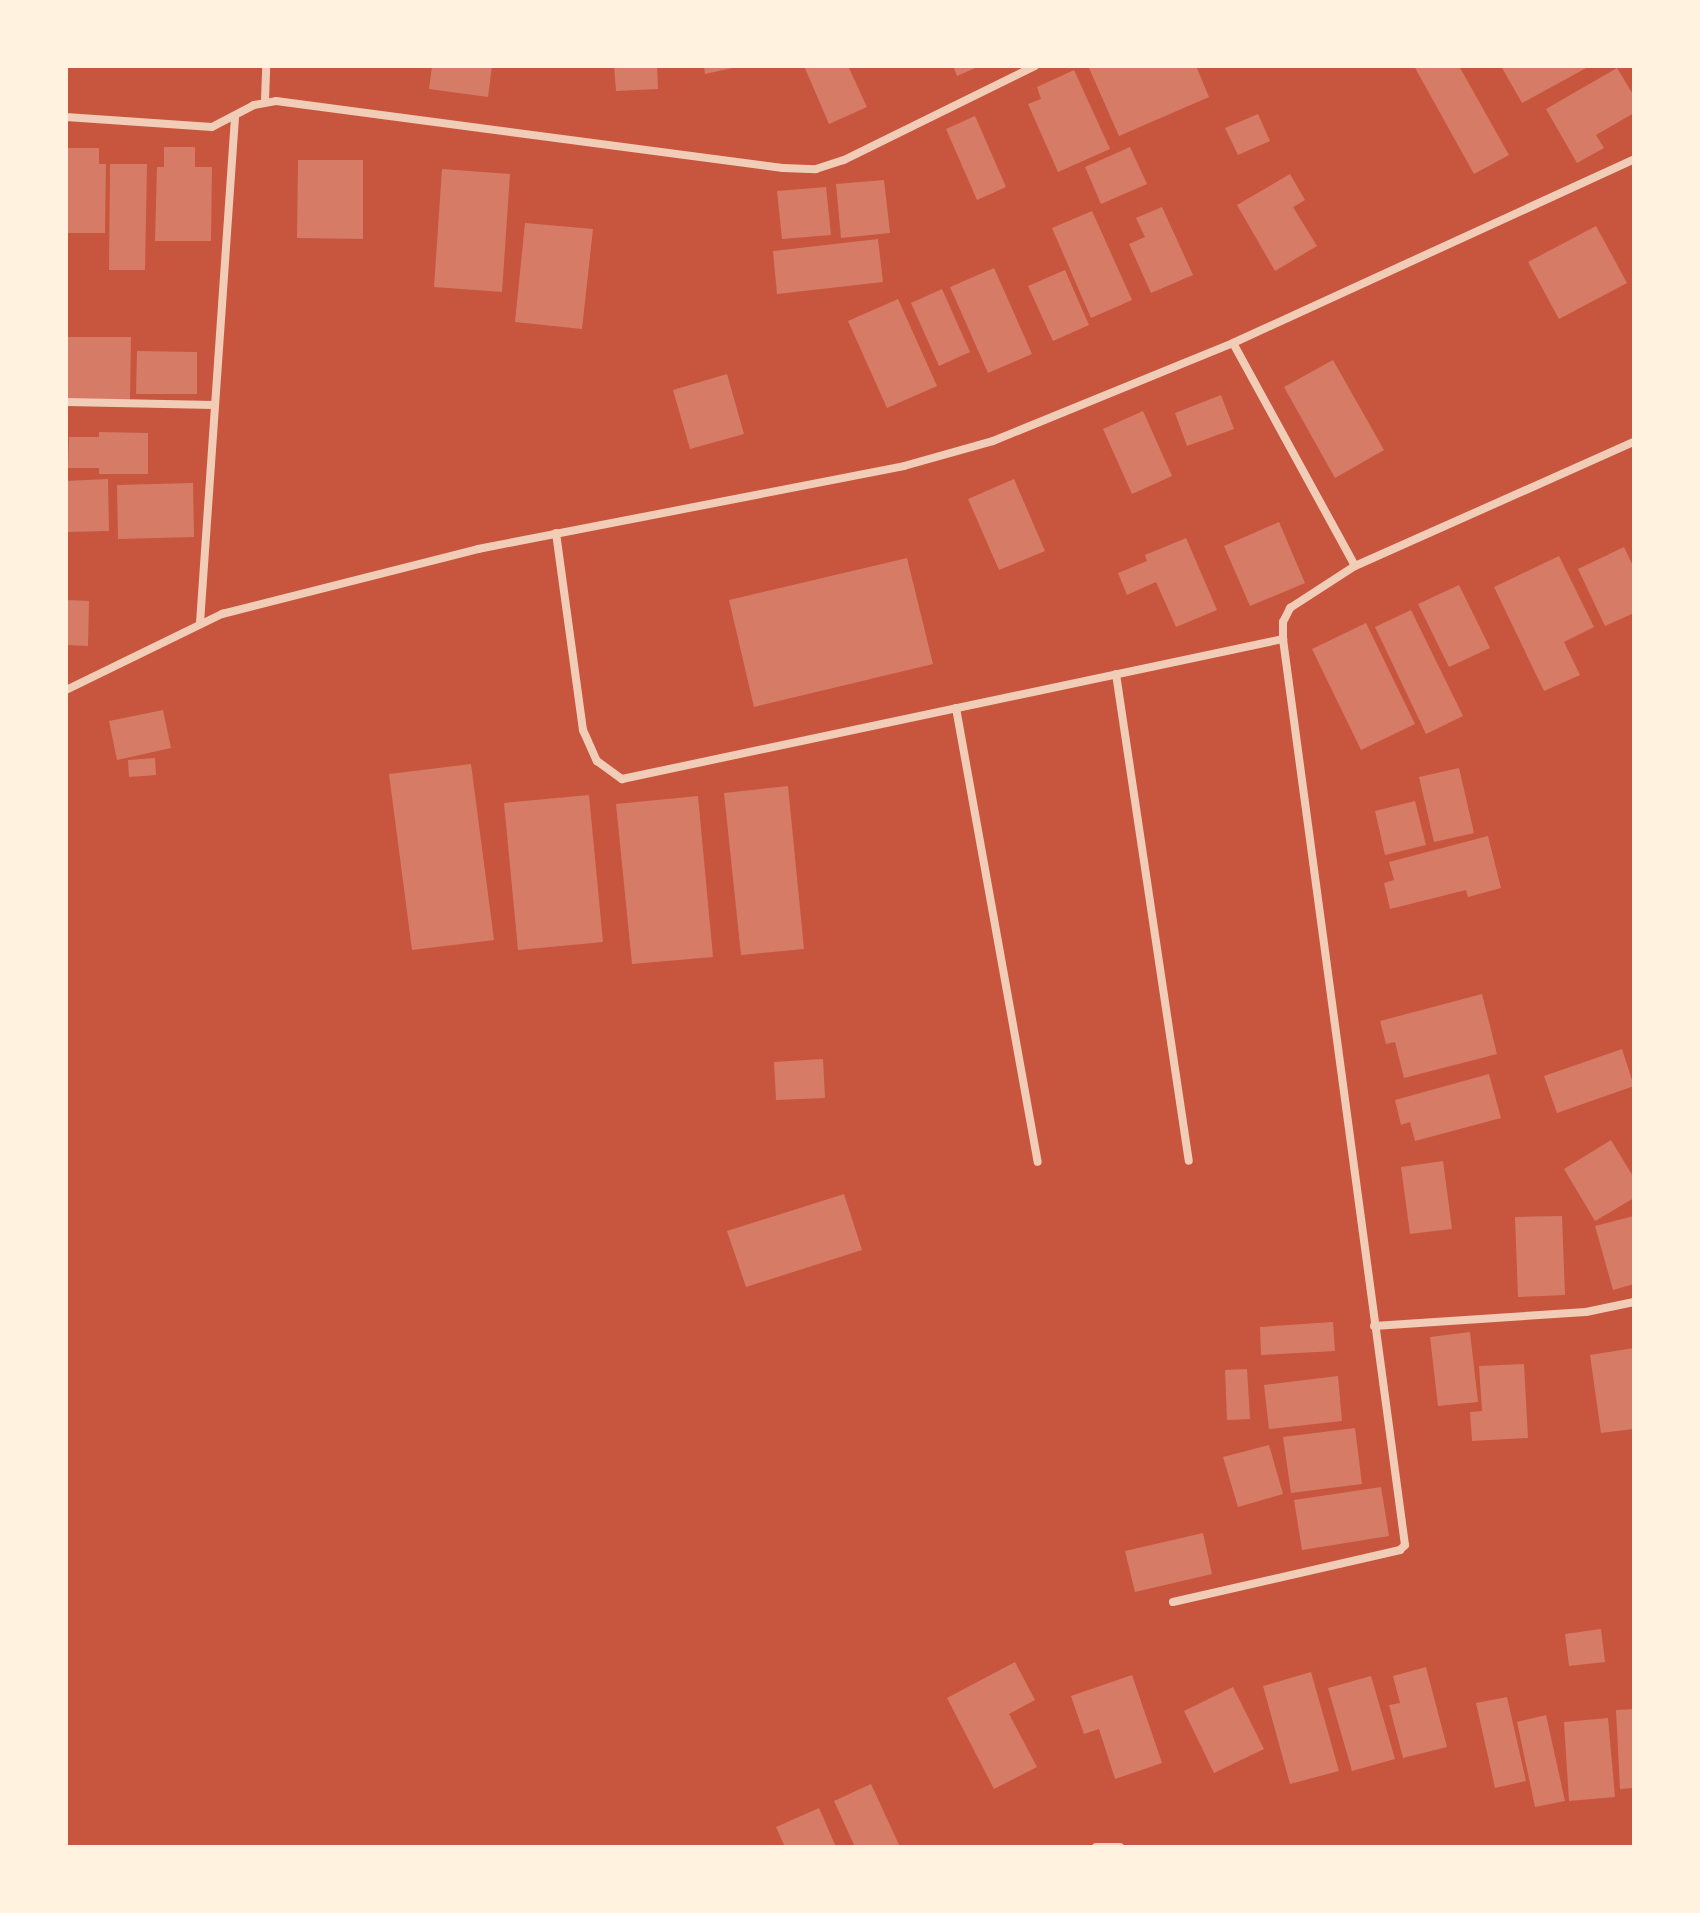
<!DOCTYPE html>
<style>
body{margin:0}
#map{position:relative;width:1700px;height:1913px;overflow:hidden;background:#c8553d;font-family:Raleway,sans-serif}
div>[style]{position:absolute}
.building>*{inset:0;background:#d67c66}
.minor>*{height:8px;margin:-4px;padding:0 4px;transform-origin:4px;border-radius:4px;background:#f1ccb7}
span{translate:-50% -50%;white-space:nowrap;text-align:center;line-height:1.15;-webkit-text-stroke:7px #fff3e0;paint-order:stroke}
.frame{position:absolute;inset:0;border:68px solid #fff3e0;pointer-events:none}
</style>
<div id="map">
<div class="building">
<div style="clip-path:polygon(432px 66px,492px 66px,488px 97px,429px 89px)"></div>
<div style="clip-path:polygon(614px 66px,657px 66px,658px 89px,616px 91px)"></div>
<div style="clip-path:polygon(704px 66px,737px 66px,737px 67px,705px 74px)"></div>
<div style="clip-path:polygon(804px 66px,848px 66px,867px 107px,829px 124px)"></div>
<div style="clip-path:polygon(953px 66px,980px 66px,957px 76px)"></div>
<div style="clip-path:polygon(1094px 66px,1196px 66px,1209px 97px,1119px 136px,1089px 68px)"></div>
<div style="clip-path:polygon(1414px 66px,1459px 66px,1509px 155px,1474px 174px)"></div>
<div style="clip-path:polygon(1501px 66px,1590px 66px,1522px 103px)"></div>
<div style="clip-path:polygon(1617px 68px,1634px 96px,1634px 113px,1596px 135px,1604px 148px,1577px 163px,1546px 109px)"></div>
<div style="clip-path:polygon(1074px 70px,1110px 149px,1058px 172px,1028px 104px,1041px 99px,1037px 87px)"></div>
<div style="clip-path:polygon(1258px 114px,1270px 141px,1238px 155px,1225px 128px)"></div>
<div style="clip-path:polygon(975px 116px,1006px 187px,977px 200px,946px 129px)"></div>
<div style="clip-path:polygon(164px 147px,195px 147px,195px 167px,212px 167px,211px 241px,155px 241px,157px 167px,164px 167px)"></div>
<div style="clip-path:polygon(1130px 147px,1147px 184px,1101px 204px,1085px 167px)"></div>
<div style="clip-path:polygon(66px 148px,99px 148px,99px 164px,106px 164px,105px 233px,66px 233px)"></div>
<div style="clip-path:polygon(298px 160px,363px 160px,363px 239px,297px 238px)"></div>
<div style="clip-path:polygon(110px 164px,147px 164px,145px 270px,109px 270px)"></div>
<div style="clip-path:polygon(442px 169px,510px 174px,502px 292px,434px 287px)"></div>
<div style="clip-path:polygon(1290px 174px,1305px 200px,1293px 207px,1317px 246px,1275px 271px,1237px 205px)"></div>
<div style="clip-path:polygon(884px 180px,890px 233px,841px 238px,836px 184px)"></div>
<div style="clip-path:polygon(826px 187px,831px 235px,782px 239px,777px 191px)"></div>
<div style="clip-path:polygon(1162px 207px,1193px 275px,1151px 293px,1129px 244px,1145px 237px,1136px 218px)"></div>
<div style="clip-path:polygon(1092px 211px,1132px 300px,1091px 318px,1052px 228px)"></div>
<div style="clip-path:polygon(525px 223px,593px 229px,582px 329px,515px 322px)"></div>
<div style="clip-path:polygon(1596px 226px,1627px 283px,1559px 319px,1528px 262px)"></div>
<div style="clip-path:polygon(878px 239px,883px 282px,777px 294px,773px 251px)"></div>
<div style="clip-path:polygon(994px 268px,1032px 354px,988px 373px,950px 287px)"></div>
<div style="clip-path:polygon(1065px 270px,1089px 325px,1053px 341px,1028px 286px)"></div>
<div style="clip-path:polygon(942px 289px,970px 352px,939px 366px,911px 303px)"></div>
<div style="clip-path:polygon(898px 299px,937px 386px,887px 408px,848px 321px)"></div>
<div style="clip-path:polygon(66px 337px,131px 337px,130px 400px,66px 399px)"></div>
<div style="clip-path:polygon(137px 351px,197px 352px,197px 394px,136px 394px)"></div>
<div style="clip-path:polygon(1333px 360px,1384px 450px,1335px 478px,1284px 387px)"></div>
<div style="clip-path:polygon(727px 374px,744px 434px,690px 449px,673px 390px)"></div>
<div style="clip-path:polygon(1221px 395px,1234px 429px,1187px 446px,1175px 413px)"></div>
<div style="clip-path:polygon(1143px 411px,1172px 476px,1132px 494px,1103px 429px)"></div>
<div style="clip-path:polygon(99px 432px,148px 433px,148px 474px,99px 474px,99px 468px,68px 468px,69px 437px,99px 437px)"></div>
<div style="clip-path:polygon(108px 479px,109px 531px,66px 532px,66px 481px)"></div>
<div style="clip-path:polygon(1014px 479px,1045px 551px,999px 570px,968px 499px)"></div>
<div style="clip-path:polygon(193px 483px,194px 537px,118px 539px,117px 485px)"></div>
<div style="clip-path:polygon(1279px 522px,1305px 583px,1250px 606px,1224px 546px)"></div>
<div style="clip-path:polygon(1186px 538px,1217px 610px,1176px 627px,1156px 582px,1127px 595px,1118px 573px,1147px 561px,1145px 555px)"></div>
<div style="clip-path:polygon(1624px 547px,1634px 568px,1634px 613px,1605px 626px,1578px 569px)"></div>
<div style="clip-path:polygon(1559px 556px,1594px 627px,1564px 642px,1580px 675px,1544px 691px,1494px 587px)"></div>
<div style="clip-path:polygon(907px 558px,933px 664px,754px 707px,729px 600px)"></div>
<div style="clip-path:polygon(1459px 585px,1490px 648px,1449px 667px,1418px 604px)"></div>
<div style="clip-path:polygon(66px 600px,89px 601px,88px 646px,66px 645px)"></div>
<div style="clip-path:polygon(1411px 610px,1463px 716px,1426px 734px,1375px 627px)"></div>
<div style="clip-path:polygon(1366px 623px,1415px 724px,1361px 750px,1312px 649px)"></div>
<div style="clip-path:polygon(163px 710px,171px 748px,117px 760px,109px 721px)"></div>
<div style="clip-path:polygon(155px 758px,156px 775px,129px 777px,128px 760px)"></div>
<div style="clip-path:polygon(471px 764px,494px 940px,412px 950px,389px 774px)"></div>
<div style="clip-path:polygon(1459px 768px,1474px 833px,1434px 842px,1419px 777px)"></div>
<div style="clip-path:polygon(788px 786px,804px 949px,741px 955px,724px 793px)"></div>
<div style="clip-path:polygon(589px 795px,603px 942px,518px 950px,504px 803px)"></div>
<div style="clip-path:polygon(698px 796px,713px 957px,632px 964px,616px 804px)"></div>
<div style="clip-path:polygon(1415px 801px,1426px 845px,1385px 855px,1375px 811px)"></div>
<div style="clip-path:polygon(1488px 836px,1501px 888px,1468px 897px,1466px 890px,1390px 909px,1384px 883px,1394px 880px,1389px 862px)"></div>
<div style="clip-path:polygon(1482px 994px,1497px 1054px,1404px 1078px,1395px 1042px,1386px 1044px,1380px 1021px)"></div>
<div style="clip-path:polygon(1622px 1049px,1634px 1086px,1557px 1113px,1544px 1076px)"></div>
<div style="clip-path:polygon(823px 1059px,825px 1098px,776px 1100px,774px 1062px)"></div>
<div style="clip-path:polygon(1489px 1074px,1501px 1118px,1415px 1141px,1410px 1122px,1401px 1125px,1395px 1100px)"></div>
<div style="clip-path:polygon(1611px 1140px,1634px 1178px,1634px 1198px,1595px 1221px,1564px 1169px)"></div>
<div style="clip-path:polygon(1443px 1161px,1452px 1229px,1410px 1234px,1401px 1167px)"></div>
<div style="clip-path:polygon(844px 1194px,862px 1250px,746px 1287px,727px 1231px)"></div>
<div style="clip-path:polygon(1562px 1216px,1565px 1295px,1518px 1297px,1515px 1217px)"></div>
<div style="clip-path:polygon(1634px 1216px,1634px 1284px,1613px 1290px,1595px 1226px)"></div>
<div style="clip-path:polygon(1333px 1322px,1335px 1351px,1261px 1355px,1260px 1327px)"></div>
<div style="clip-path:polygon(1470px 1332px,1478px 1402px,1438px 1406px,1430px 1337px)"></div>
<div style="clip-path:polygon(1634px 1348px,1634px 1429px,1601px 1433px,1590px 1355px)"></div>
<div style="clip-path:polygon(1524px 1364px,1528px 1438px,1472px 1441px,1470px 1412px,1482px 1411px,1479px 1366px)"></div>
<div style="clip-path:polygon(1247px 1369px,1250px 1419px,1227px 1420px,1225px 1370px)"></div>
<div style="clip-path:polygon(1338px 1376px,1342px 1421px,1269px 1429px,1264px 1385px)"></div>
<div style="clip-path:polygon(1355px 1428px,1362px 1484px,1291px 1493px,1283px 1437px)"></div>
<div style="clip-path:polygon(1269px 1445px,1283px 1494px,1238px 1507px,1223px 1457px)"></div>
<div style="clip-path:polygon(1381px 1487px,1389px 1536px,1302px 1550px,1294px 1500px)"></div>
<div style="clip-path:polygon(1203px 1533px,1212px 1574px,1135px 1592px,1125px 1551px)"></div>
<div style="clip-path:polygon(1601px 1629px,1605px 1662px,1569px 1666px,1565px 1634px)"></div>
<div style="clip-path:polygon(1015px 1662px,1035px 1700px,1009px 1714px,1037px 1767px,994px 1789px,947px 1698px)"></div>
<div style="clip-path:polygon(1426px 1667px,1447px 1747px,1403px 1758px,1389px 1705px,1400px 1703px,1393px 1676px)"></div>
<div style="clip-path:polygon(1311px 1672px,1339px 1771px,1290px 1784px,1263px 1686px)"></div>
<div style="clip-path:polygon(1132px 1675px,1162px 1763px,1115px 1779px,1099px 1729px,1084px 1734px,1071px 1696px)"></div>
<div style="clip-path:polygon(1371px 1676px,1395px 1759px,1352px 1771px,1328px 1688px)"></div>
<div style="clip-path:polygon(1233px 1687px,1264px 1749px,1214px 1773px,1184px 1711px)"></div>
<div style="clip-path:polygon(1507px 1697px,1526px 1781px,1495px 1788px,1476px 1703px)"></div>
<div style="clip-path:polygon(1634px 1709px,1634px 1788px,1620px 1789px,1616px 1710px)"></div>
<div style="clip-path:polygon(1546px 1715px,1565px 1801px,1535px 1807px,1517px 1722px)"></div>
<div style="clip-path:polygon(1608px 1718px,1615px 1797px,1569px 1801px,1564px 1722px)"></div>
<div style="clip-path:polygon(871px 1784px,900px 1847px,855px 1847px,834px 1801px)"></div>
<div style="clip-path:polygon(819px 1808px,836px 1847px,785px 1847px,776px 1827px)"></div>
</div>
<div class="minor">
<div style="left:265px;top:101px;width:35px;rotate:-88deg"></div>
<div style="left:66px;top:117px;width:146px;rotate:3.9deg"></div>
<div style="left:212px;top:127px;width:47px;rotate:-27.6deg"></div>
<div style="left:254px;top:105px;width:22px;rotate:-10deg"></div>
<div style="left:276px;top:101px;width:511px;rotate:7.53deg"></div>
<div style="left:783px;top:168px;width:33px;rotate:2deg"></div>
<div style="left:816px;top:169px;width:29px;rotate:-18deg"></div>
<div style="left:844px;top:160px;width:213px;rotate:-26.2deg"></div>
<div style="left:1233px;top:343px;width:254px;rotate:61.3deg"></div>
<div style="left:66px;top:402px;width:148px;rotate:1.2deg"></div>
<div style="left:556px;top:533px;width:199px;rotate:82.2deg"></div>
<div style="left:583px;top:730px;width:34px;rotate:66deg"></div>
<div style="left:597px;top:761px;width:31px;rotate:36deg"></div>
<div style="left:622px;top:779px;width:676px;rotate:-11.96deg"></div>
<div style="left:200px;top:623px;width:507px;rotate:-86.04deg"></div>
<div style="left:1116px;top:674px;width:492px;rotate:81.5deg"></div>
<div style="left:66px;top:690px;width:174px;rotate:-26deg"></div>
<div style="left:222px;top:614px;width:264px;rotate:-14.2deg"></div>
<div style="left:478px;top:549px;width:434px;rotate:-11deg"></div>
<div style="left:904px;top:466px;width:92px;rotate:-15.7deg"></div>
<div style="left:993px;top:441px;width:259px;rotate:-22.2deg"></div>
<div style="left:1233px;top:343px;width:441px;rotate:-24.6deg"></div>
<div style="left:956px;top:708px;width:461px;rotate:79.8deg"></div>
<div style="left:1374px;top:1326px;width:212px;rotate:-3.8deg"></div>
<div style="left:1586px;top:1312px;width:49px;rotate:-11.8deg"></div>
<div style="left:1173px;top:1602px;width:233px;rotate:-12.9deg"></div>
<div style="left:1400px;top:1550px;width:7px;rotate:-45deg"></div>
<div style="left:1405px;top:1545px;width:914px;rotate:-97.67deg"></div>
<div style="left:1283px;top:639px;width:17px;rotate:-90deg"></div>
<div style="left:1283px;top:622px;width:16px;rotate:-63deg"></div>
<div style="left:1290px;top:608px;width:77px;rotate:-32.9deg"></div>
<div style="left:1355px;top:566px;width:305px;rotate:-24deg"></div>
<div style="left:1096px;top:1847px;width:24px"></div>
</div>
<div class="frame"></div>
</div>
